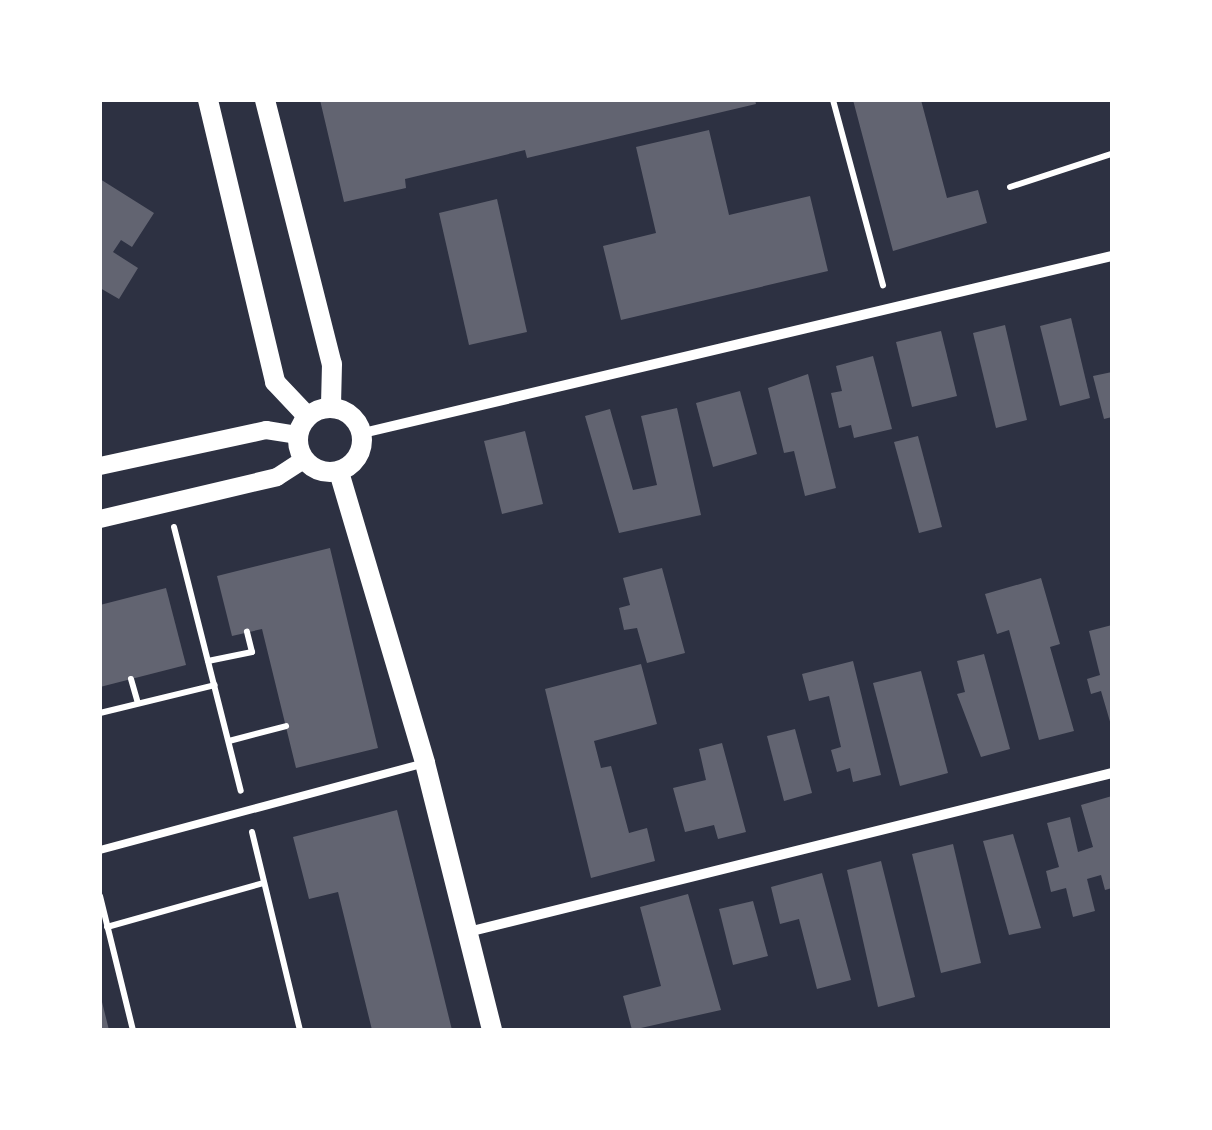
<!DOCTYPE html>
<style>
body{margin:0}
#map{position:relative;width:1212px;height:1130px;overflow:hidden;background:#2d3142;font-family:"Titillium Web",sans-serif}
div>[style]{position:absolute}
.building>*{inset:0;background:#626471}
.path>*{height:6px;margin:-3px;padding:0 3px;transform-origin:3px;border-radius:3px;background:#fff}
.service>*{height:8px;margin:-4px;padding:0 4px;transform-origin:4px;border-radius:4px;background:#fff}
.minor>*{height:10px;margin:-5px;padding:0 5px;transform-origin:5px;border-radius:5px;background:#fff}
.tertiary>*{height:18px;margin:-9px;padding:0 9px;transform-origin:9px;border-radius:9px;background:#fff}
.secondary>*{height:20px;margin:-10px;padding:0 10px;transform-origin:10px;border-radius:10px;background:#fff}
.secondary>.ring{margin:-10px;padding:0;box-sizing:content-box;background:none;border:20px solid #fff;border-radius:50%}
span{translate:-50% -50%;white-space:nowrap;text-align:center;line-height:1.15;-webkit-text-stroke:8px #fff;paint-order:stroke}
.frame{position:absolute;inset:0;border:102px solid #fff;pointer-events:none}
</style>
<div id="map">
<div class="building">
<div style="clip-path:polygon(320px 100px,755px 100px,756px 104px,527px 158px,525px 150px,405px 179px,406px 188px,344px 202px)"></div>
<div style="clip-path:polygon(853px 100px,921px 100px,947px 198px,978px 190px,987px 223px,893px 251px)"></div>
<div style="clip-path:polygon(709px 130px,729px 215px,810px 196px,828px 271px,621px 320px,603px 246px,656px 233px,636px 147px)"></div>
<div style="clip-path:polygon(100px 179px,154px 213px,132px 247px,121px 240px,113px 252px,138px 268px,119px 299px,100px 288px)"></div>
<div style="clip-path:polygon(497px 199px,527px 332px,469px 345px,439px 213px)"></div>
<div style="clip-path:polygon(1071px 318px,1090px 398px,1060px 406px,1040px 326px)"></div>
<div style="clip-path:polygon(1005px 325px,1027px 420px,996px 428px,973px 333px)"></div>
<div style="clip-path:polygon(941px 331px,957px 396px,912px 407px,896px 342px)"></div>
<div style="clip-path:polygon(873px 356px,892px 429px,854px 438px,851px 425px,839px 428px,831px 393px,842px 391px,836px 366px)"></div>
<div style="clip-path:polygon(1112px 372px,1112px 417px,1104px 419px,1093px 376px)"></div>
<div style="clip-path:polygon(808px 374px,836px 488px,805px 496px,794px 451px,784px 453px,768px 388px)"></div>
<div style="clip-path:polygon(740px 391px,757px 454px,713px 467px,696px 403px)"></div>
<div style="clip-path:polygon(677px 408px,701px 515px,619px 533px,585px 416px,610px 409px,633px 490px,657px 485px,641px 416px)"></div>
<div style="clip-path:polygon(525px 431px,543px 504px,502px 514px,484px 441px)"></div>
<div style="clip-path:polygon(918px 436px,942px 527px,919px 533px,894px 442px)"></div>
<div style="clip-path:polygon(330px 548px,378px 748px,296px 768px,262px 629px,232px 636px,217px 576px)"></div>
<div style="clip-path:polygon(662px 568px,685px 653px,647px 663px,637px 628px,624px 630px,619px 608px,630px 605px,623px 578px)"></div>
<div style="clip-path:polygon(1041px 578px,1060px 644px,1050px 647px,1074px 731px,1039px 740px,1009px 630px,997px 634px,985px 594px)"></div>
<div style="clip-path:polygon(166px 588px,186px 665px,100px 687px,100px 605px)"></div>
<div style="clip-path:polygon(1112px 625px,1112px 724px,1111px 725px,1101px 691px,1091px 694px,1087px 679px,1100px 675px,1089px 631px)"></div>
<div style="clip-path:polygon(984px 654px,1010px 749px,981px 757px,957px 694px,965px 692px,957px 661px)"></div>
<div style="clip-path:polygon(853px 661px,881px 775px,853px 782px,850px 768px,837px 772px,831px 750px,841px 747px,829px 696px,809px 701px,802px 674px)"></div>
<div style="clip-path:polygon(641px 664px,657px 724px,594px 741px,601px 768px,611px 766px,629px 833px,647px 828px,655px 861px,591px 878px,545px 689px)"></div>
<div style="clip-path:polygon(921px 671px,948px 773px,900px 786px,873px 683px)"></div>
<div style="clip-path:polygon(795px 729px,812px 793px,784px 801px,767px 736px)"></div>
<div style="clip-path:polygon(722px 743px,746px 832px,718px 839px,714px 825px,685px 832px,673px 788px,706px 780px,699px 749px)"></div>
<div style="clip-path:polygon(1112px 796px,1112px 888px,1105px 890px,1101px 875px,1087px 879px,1095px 911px,1073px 917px,1066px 888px,1051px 892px,1046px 871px,1059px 867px,1047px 823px,1070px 817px,1078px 852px,1093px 847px,1081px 805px)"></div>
<div style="clip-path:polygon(397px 810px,434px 957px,452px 1030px,372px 1030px,338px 892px,309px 899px,293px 837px)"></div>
<div style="clip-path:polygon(1013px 834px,1041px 928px,1009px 935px,983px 841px)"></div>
<div style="clip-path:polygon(953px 844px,981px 963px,941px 973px,912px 854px)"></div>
<div style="clip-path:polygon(881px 861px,915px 997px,878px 1007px,847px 870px)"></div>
<div style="clip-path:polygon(822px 873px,851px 980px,817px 989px,799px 919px,780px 924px,771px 887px)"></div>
<div style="clip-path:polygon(688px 894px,721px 1010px,632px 1030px,623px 996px,661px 986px,640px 907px)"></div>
<div style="clip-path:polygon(753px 901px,768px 956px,733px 965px,719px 909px)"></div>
<div style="clip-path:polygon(101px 998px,109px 1030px,100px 1030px)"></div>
</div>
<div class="path">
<div style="left:833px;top:100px;width:192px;rotate:74.9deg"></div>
<div style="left:1010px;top:187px;width:106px;rotate:-18.1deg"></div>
<div style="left:174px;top:527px;width:272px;rotate:75.8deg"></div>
<div style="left:208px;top:661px;width:45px;rotate:-11.6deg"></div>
<div style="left:252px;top:652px;width:21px;rotate:-104deg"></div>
<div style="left:131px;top:679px;width:25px;rotate:74deg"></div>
<div style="left:100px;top:713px;width:118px;rotate:-13.7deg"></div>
<div style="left:229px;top:741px;width:59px;rotate:-14.7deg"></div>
<div style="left:252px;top:832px;width:204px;rotate:76.4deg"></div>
<div style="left:100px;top:896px;width:138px;rotate:76.2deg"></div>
<div style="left:107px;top:927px;width:163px;rotate:-15.7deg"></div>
</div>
<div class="service">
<div style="left:100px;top:850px;width:335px;rotate:-15deg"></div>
</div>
<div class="minor">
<div style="left:363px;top:433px;width:770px;rotate:-13.3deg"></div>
<div style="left:468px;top:932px;width:663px;rotate:-13.87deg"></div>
</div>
<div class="tertiary">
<div style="left:100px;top:466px;width:170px;rotate:-12.2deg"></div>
<div style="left:266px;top:430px;width:31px;rotate:9deg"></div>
<div style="left:100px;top:519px;width:182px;rotate:-13.3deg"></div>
<div style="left:277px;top:477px;width:31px;rotate:-33deg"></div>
</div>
<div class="secondary">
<div style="left:208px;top:100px;width:290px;rotate:76.6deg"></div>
<div style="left:275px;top:382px;width:47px;rotate:46.7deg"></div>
<div style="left:265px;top:100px;width:272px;rotate:75.8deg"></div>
<div style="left:332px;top:364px;width:42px;rotate:91.4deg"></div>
<div class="ring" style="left:298px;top:408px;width:44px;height:44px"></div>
<div style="left:339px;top:472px;width:303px;rotate:73.5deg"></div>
<div style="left:425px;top:763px;width:275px;rotate:75.9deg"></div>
</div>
<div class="frame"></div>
</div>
